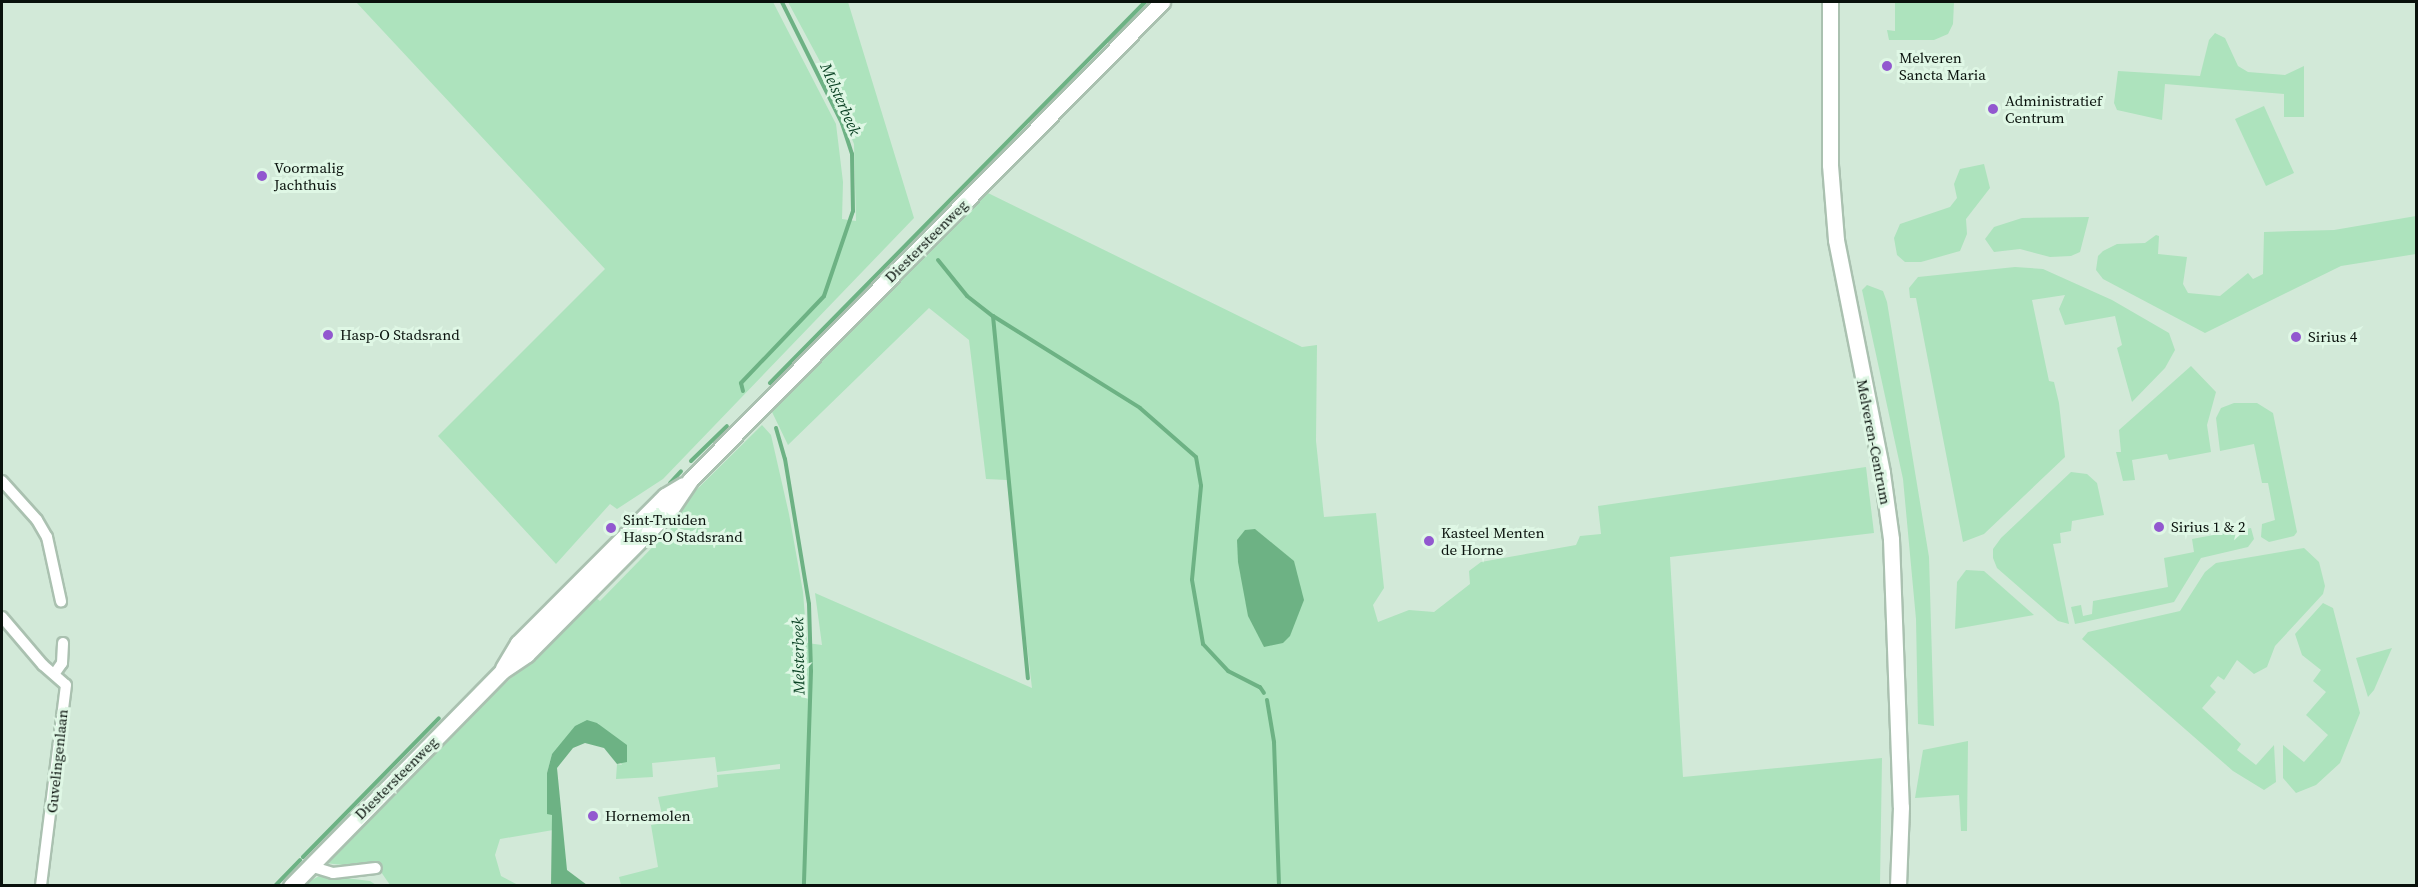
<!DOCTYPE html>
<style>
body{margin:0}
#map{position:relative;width:2418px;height:887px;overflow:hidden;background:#d2e9d8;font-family:"Source Serif 4",serif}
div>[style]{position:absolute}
.green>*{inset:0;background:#ade3bd}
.water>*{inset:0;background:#6db284}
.stream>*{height:4px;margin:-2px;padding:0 2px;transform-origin:2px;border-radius:2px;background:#6db284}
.roads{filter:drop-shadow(2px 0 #aac1b0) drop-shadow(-2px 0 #aac1b0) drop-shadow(0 2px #aac1b0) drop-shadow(0 -2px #aac1b0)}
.street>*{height:10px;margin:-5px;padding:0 5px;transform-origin:5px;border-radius:5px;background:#fff}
.secondary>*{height:15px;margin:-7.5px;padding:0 7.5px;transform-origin:7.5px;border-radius:7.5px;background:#fff}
.dots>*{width:16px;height:16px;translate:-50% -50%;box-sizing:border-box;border:3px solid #dff7e5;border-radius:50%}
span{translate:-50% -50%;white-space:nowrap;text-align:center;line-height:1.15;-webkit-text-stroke:6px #dff7e5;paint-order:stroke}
.poi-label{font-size:15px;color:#09110c}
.left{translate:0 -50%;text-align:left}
.street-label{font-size:15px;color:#09110c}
.water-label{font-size:16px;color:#0a4123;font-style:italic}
.frame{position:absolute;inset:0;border:3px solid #09110c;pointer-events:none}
</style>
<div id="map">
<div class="green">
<div style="clip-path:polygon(356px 2px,773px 2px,836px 124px,843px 182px,842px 219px,856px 221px,854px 144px,824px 69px,788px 2px,848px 2px,914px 218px,663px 479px,617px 509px,610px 504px,556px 564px,438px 436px,605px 269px)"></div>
<div style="clip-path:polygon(1895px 2px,1954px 2px,1953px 24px,1948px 34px,1934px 40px,1889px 40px,1887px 30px,1895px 31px)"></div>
<div style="clip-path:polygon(2215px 33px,2225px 38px,2238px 66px,2248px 72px,2285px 75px,2304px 66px,2304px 117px,2284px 117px,2284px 94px,2165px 84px,2162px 120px,2117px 110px,2114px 103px,2118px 71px,2200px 76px,2209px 40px)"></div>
<div style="clip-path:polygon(2264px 106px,2294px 173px,2266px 186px,2235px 119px)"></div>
<div style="clip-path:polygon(1984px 164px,1990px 188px,1966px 219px,1967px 234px,1960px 251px,1921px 262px,1905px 262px,1897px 255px,1894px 238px,1900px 224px,1950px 207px,1957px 198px,1954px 184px,1960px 169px)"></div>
<div style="clip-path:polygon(988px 193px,1302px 347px,1317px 345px,1316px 441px,1324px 517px,1376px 513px,1384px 588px,1373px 605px,1378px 622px,1409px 610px,1434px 612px,1470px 584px,1469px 571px,1481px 562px,1576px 545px,1580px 536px,1601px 534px,1598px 506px,1866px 467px,1874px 533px,1670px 557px,1683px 777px,1882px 758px,1880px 885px,621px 885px,619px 877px,658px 867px,651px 825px,664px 823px,658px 797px,718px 787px,717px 775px,780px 769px,780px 764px,717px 772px,715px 757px,652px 763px,653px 777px,616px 779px,617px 764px,622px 765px,598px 723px,552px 754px,547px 773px,547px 796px,559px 829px,500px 839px,495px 855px,501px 876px,518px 885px,390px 885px,379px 869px,325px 863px,468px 717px,540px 652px,592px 595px,600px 601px,679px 520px,673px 513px,762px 425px,771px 435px,789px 514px,803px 592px,807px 643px,822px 645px,815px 593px,1032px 688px,1007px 480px,986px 479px,969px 340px,929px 308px,788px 445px,772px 412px)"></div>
<div style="clip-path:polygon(2416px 216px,2416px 254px,2341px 266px,2205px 333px,2103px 279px,2096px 270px,2098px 256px,2103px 251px,2117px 244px,2145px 243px,2156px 235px,2159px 236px,2158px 254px,2187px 257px,2183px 284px,2188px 293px,2220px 296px,2248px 273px,2253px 279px,2263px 274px,2264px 232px,2334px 230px)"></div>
<div style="clip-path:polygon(2089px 217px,2080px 252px,2071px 256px,2050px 257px,2020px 249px,1994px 252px,1985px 239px,1994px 227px,2022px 218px)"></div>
<div style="clip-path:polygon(2015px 267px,2043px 269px,2112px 300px,2169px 333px,2175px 350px,2165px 368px,2132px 402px,2117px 348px,2122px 345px,2115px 316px,2065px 325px,2059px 309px,2065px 295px,2032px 300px,2049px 381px,2054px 382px,2059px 403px,2065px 457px,1984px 534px,1963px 542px,1916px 298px,1910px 298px,1909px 288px,1918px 277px)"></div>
<div style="clip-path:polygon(1867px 285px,1883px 291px,1887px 302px,1929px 557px,1934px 726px,1918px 724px,1916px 619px,1903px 479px,1862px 290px)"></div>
<div style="clip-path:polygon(2191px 366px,2216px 392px,2207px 425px,2211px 452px,2169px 460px,2167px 454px,2132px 460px,2135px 480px,2123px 481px,2116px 452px,2121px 452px,2119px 430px)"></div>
<div style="clip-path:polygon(2234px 403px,2257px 403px,2273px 413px,2297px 532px,2294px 536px,2269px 542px,2261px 537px,2262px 524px,2275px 520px,2268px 483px,2262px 483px,2254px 444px,2220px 451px,2216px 418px,2221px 408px)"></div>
<div style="clip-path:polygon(2071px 472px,2087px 474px,2097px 483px,2104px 515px,2072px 521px,2071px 531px,2060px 533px,2061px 543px,2053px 544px,2069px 624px,2058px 621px,1997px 568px,1993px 558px,1993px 549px,2001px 538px)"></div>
<div style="clip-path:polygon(2251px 528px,2254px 539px,2248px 547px,2201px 558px,2174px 602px,2075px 624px,2071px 607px,2081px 605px,2083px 616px,2092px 614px,2093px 601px,2168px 587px,2164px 558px,2194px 552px,2192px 539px)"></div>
<div style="clip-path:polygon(2304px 548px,2319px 562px,2325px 586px,2323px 594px,2275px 646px,2267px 667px,2254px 674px,2237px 660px,2224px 680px,2218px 676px,2210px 686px,2216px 692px,2202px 708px,2241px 744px,2237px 750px,2256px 765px,2274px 745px,2276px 782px,2264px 790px,2233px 771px,2082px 639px,2088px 632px,2180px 611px,2205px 572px,2216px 563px)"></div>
<div style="clip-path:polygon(1966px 570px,1984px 571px,2034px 615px,1955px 629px,1957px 582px)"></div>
<div style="clip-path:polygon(2323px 603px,2333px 608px,2360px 713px,2340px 763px,2316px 785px,2296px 793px,2283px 778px,2283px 745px,2304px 762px,2328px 735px,2306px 715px,2326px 692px,2313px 681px,2321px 670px,2302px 655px,2295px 634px)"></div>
<div style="clip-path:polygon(2392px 648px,2374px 690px,2368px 697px,2356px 658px)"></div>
<div style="clip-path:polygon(1968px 741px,1967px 831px,1961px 831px,1959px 795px,1915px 798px,1923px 750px)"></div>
<div style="clip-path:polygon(321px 875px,370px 881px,376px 885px,301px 886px)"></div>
</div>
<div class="water">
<div style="clip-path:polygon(1255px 529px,1294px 561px,1304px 600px,1290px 636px,1283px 643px,1264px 647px,1248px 616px,1238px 562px,1237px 540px,1245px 530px)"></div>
<div style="clip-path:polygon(587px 720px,597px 723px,627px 745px,627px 762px,617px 764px,604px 748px,585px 743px,573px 748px,557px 768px,567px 870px,587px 885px,551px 885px,552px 815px,547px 814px,547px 773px,552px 754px,575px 726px)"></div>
</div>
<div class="stream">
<div style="left:938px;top:260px;width:46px;rotate:51.1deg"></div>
<div style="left:967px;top:296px;width:33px;rotate:38deg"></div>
<div style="left:993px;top:316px;width:173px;rotate:32deg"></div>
<div style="left:1140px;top:408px;width:74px;rotate:41.2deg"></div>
<div style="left:1196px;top:457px;width:29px;rotate:80deg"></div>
<div style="left:1201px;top:486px;width:94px;rotate:95.5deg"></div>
<div style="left:1192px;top:580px;width:65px;rotate:80.2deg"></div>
<div style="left:1203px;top:644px;width:37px;rotate:47deg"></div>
<div style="left:1228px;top:671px;width:36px;rotate:27deg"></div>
<div style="left:1260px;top:687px;width:7px;rotate:56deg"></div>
<div style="left:993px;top:316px;width:364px;rotate:84.5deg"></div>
<div style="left:770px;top:383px;width:535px;rotate:-45.45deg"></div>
<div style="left:743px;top:391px;width:8px;rotate:-104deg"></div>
<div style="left:741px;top:383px;width:120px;rotate:-46.3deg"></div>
<div style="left:824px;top:296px;width:90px;rotate:-71.2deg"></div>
<div style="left:853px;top:211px;width:57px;rotate:-91deg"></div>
<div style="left:852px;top:154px;width:33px;rotate:-108deg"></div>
<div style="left:842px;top:123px;width:135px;rotate:-116.4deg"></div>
<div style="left:776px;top:428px;width:32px;rotate:74deg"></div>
<div style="left:785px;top:459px;width:147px;rotate:80.6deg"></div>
<div style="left:809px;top:604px;width:67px;rotate:88.3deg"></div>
<div style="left:811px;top:671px;width:215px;rotate:91.9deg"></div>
<div style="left:691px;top:461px;width:50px;rotate:-44.2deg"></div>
<div style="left:670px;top:483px;width:16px;rotate:-47deg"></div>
<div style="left:1267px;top:700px;width:43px;rotate:80.5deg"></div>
<div style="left:1274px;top:742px;width:144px;rotate:88deg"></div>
<div style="left:303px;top:857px;width:194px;rotate:-45.6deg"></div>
<div style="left:275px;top:886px;width:36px;rotate:-46deg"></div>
</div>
<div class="roads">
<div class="street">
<div style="left:2px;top:481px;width:52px;rotate:48.1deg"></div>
<div style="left:37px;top:520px;width:20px;rotate:60deg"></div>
<div style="left:47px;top:537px;width:66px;rotate:77.7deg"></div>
<div style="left:2px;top:617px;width:63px;rotate:49.5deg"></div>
<div style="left:43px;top:665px;width:30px;rotate:41deg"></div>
<div style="left:66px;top:685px;width:203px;rotate:97.1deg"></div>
<div style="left:55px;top:673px;width:12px;rotate:-55deg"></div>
<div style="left:62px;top:663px;width:20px;rotate:-87deg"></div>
<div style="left:310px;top:866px;width:24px;rotate:17deg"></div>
<div style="left:333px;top:873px;width:43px;rotate:-6.6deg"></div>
</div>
<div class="secondary">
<div style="left:1830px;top:2px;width:163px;rotate:90deg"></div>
<div style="left:1830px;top:165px;width:75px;rotate:85.4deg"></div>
<div style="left:1836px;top:240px;width:237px;rotate:78.8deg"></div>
<div style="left:1882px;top:473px;width:67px;rotate:82.2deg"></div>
<div style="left:1891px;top:539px;width:268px;rotate:87.9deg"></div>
<div style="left:1901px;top:807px;width:79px;rotate:92.2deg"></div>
<div style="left:503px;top:668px;width:29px;rotate:-59deg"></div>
<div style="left:518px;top:643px;width:208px;rotate:-45deg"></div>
<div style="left:665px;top:496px;width:21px;rotate:-31deg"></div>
<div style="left:291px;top:886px;width:301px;rotate:-45.5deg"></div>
<div style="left:502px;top:671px;width:30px;rotate:-34deg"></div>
<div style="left:527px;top:654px;width:203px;rotate:-45.2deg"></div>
<div style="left:670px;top:510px;width:36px;rotate:-56deg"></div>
<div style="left:690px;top:480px;width:672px;rotate:-45.36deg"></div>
</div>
</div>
<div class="dots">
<div style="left:1887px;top:66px;background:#9258cf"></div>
<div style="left:1993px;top:109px;background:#9258cf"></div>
<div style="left:262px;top:176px;background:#9258cf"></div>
<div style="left:328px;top:335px;background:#9258cf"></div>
<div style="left:2296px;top:337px;background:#9258cf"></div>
<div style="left:2159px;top:527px;background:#9258cf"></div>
<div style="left:611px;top:528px;background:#9258cf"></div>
<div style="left:1429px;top:541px;background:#9258cf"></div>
<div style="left:593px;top:816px;background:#9258cf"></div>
</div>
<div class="poi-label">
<span class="left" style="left:1899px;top:66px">Melveren<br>Sancta Maria</span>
<span class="left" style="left:2005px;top:109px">Administratief<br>Centrum</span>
<span class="left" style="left:274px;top:176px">Voormalig<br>Jachthuis</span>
<span class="left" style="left:340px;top:335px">Hasp-O Stadsrand</span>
<span class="left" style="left:2308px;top:337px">Sirius 4</span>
<span class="left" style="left:623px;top:528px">Sint-Truiden<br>Hasp-O Stadsrand</span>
<span class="left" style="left:2171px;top:527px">Sirius 1 &amp; 2</span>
<span class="left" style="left:1441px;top:541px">Kasteel Menten<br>de Horne</span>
<span class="left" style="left:605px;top:816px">Hornemolen</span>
</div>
<div class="street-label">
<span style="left:926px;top:241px;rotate:-45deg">Diestersteenweg</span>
<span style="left:1874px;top:442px;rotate:79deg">Melveren-Centrum</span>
<span style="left:57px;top:761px;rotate:-84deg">Guvelingenlaan</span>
<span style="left:396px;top:778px;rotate:-45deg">Diestersteenweg</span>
</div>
<div class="water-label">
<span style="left:841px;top:99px;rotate:66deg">Melsterbeek</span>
<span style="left:798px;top:656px;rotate:-91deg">Melsterbeek</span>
</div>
<div class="frame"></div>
</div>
